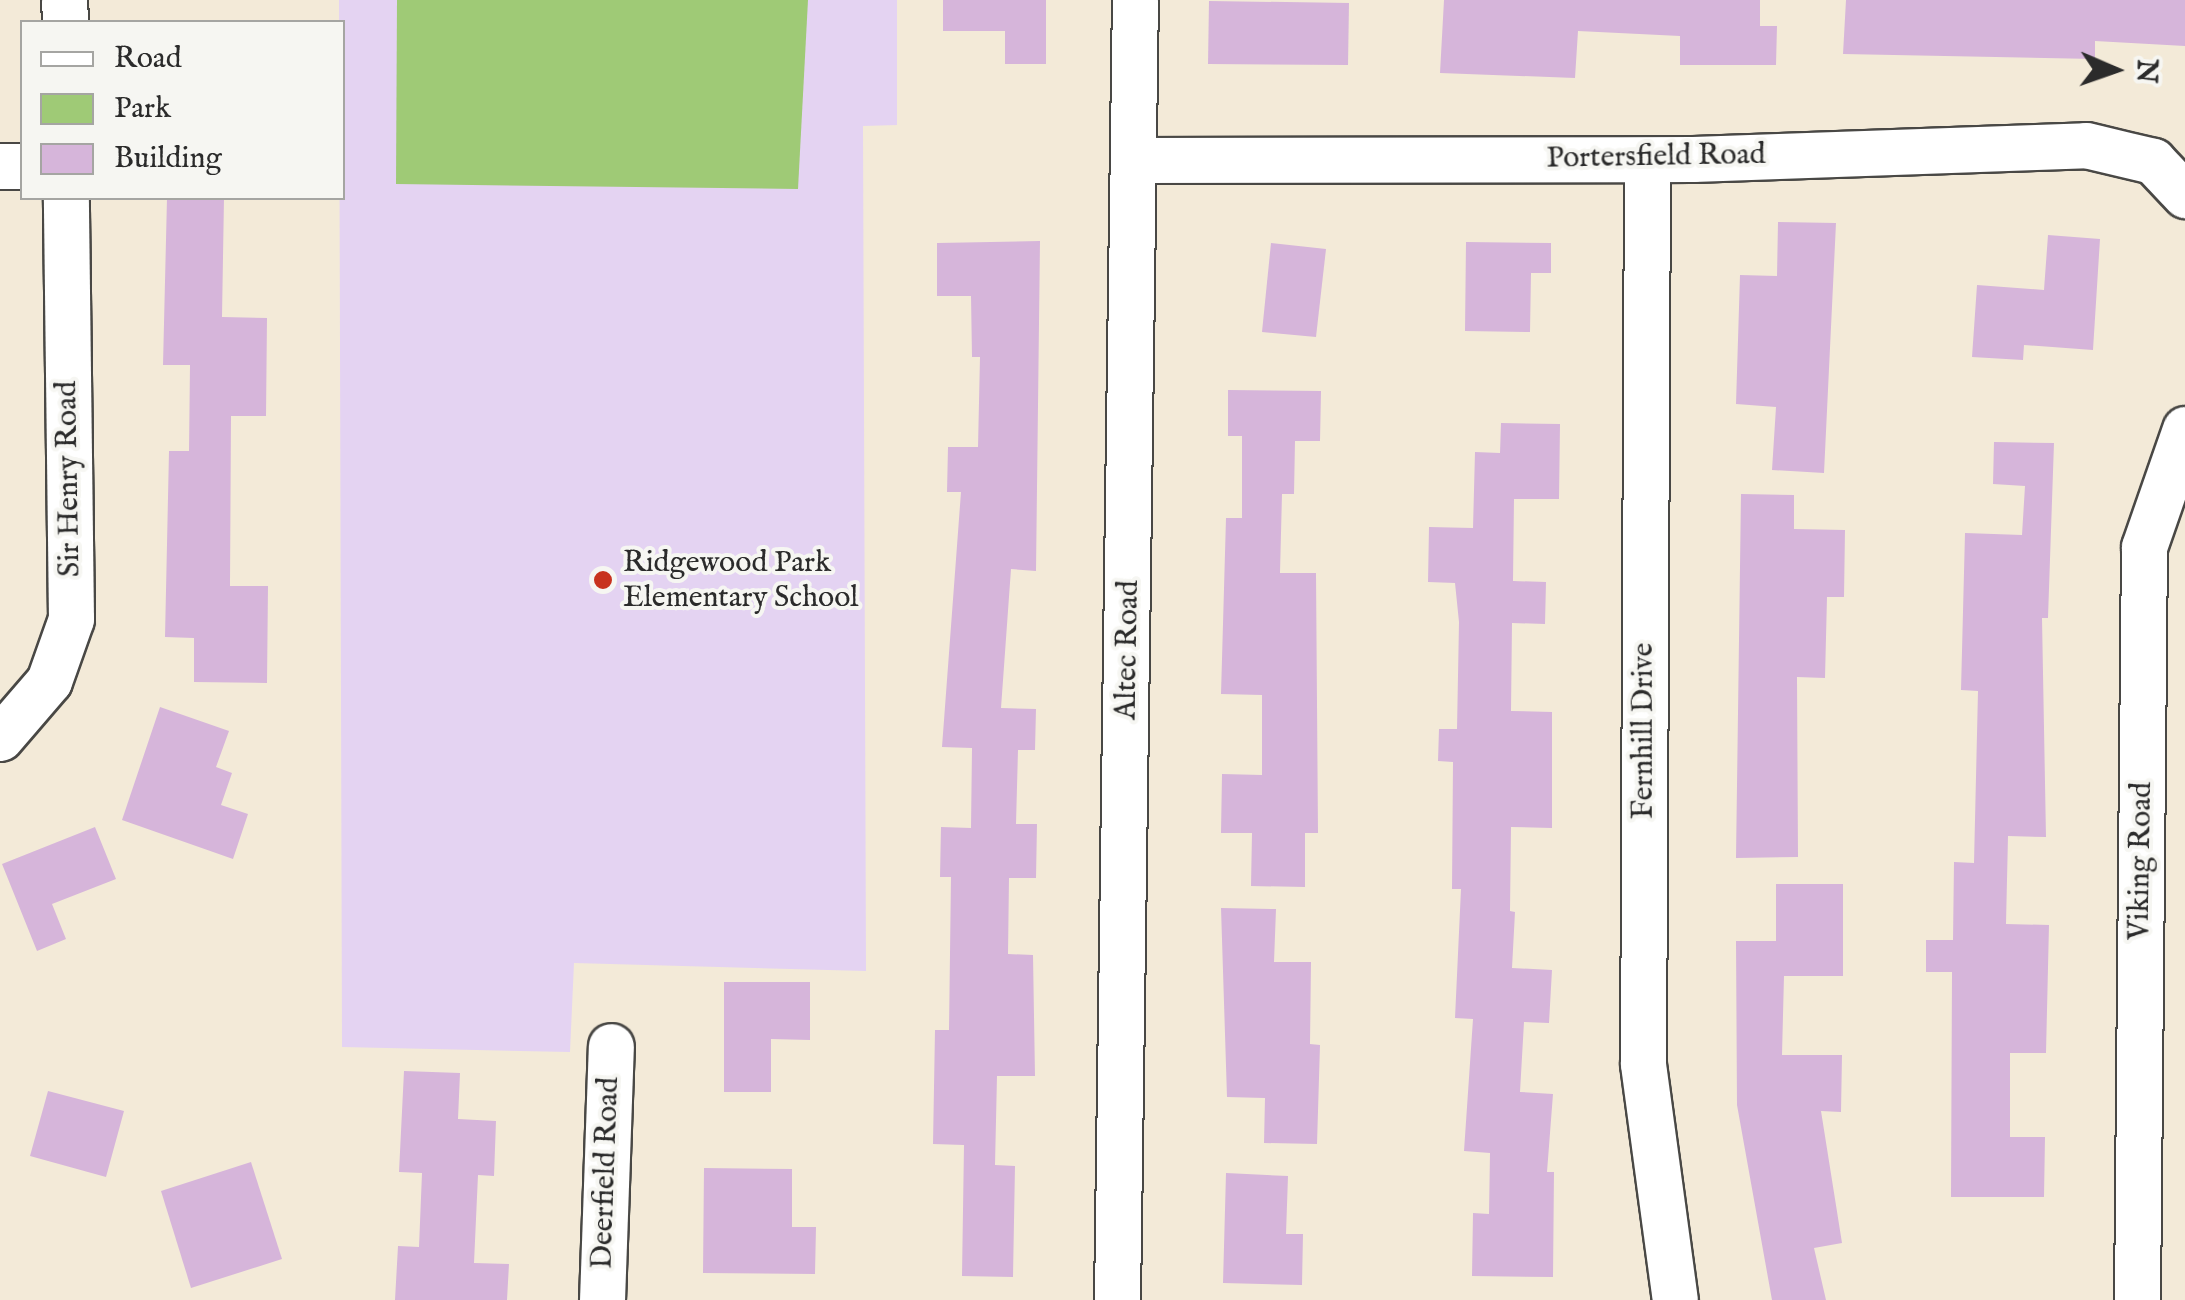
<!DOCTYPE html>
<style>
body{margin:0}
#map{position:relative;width:2185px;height:1300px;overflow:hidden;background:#f3ead8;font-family:"IM FELL English",serif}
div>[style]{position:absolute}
.built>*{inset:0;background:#e4d3f2}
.green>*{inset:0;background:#9fca76}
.building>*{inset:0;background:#d6b5da}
.roads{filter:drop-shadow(2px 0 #494845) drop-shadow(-2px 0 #494845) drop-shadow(0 2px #494845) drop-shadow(0 -2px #494845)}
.minor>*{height:45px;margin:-22.5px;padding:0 22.5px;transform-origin:22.5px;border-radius:22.5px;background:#fff}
.dots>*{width:28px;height:28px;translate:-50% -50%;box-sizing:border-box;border:5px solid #f6f6f2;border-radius:50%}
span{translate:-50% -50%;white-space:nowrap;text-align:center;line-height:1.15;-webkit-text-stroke:8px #f6f6f2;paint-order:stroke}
.street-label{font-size:30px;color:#2b2b2b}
.poi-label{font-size:30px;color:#2b2b2b}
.left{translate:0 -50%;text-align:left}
.legend{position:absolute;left:20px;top:20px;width:325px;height:180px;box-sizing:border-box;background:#f6f6f2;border:2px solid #a5a5a2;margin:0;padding:12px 18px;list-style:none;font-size:30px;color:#2b2b2b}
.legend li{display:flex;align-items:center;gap:20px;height:50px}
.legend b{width:50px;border:2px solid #a5a5a2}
.north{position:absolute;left:2065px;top:20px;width:100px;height:100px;-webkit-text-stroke:8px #f6f6f2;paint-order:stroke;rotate:92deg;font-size:28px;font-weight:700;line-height:40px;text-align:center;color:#2b2b2b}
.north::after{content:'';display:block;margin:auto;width:35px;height:45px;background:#2b2b2b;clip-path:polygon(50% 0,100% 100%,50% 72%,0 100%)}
</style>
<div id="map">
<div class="built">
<div style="clip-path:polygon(339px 0,897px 0,897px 125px,863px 126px,866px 971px,574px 963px,570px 1052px,342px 1047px)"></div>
</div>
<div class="green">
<div style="clip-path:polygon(397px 0,808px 0,798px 189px,396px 184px)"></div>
</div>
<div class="building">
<div style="clip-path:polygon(943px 0,1046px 0,1046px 64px,1005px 64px,1005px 31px,943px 31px)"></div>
<div style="clip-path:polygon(1444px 0,1760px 0,1760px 26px,1777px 26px,1776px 65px,1680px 65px,1680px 36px,1578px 31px,1575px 78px,1440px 73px)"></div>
<div style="clip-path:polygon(1846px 0,2185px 0,2185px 46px,2095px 41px,2095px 59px,1843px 54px)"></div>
<div style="clip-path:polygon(1209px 1px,1349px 3px,1348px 65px,1208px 64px)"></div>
<div style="clip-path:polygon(167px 198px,224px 198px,222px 317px,267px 318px,266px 416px,231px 416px,230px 586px,268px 586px,267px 683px,194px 682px,194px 638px,165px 637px,169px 451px,189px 451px,190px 365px,163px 365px)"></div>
<div style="clip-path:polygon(1778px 222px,1836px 223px,1824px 473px,1772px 470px,1776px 407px,1736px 404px,1740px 275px,1777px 276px)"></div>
<div style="clip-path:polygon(2048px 235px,2100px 239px,2093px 350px,2024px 345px,2023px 360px,1972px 357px,1977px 285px,2044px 290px)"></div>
<div style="clip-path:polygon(1040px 241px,1036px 571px,1011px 569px,1001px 708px,1036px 709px,1035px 750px,1018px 750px,1016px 824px,1037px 824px,1036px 878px,1009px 878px,1008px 954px,1033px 955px,1035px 1076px,997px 1076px,995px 1165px,1015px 1166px,1013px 1277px,962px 1276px,964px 1145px,933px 1144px,935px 1030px,949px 1030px,951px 877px,940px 877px,941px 827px,971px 828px,972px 748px,942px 747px,961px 492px,947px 492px,948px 447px,978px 447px,980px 357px,972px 357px,971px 296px,937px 296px,937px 243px)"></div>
<div style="clip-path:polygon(1466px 242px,1551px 243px,1551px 273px,1531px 273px,1530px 332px,1465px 331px)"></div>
<div style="clip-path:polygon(1271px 243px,1326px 249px,1316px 337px,1262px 332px)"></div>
<div style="clip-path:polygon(1228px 390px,1321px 391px,1320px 441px,1295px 441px,1294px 494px,1282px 494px,1280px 573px,1316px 573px,1318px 833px,1305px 833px,1305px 887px,1251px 886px,1252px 833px,1221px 833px,1222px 774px,1262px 775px,1262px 695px,1221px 694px,1226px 518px,1242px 518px,1242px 436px,1228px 436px)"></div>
<div style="clip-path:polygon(1501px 423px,1560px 424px,1559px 499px,1514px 499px,1513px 581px,1546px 582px,1545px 624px,1512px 623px,1511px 711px,1552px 712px,1552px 828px,1511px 827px,1510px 911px,1515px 912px,1512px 968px,1552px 970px,1549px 1023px,1524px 1022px,1520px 1092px,1553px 1094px,1547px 1172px,1554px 1172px,1553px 1277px,1472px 1276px,1473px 1213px,1489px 1214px,1490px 1153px,1464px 1151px,1473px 1019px,1455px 1018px,1461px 889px,1452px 889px,1453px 762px,1438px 761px,1439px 729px,1457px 729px,1459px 622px,1455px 583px,1428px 582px,1429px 527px,1473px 528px,1475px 452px,1500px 453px)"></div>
<div style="clip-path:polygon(1994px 442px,2054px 443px,2048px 618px,2042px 618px,2046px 837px,2008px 836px,2006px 924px,2049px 925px,2046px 1053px,2010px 1053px,2010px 1137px,2045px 1137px,2044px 1197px,1951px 1197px,1952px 972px,1926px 972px,1926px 940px,1953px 940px,1954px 862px,1974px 863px,1978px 691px,1961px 690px,1965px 533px,2022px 535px,2025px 486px,1993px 484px)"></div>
<div style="clip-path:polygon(1741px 494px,1794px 495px,1794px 529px,1845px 530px,1844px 597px,1827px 597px,1825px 678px,1797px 677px,1798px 857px,1736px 858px)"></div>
<div style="clip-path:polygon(160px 707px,229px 731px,216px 767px,232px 773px,221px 805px,248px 814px,233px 859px,122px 820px)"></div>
<div style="clip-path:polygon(95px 827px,116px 879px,52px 904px,66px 939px,37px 951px,2px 864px)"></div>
<div style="clip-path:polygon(1776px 884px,1843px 884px,1843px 976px,1784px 976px,1782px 1055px,1842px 1055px,1841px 1112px,1821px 1111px,1842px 1243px,1814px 1248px,1826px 1300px,1772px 1300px,1737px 1105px,1736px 941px,1776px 941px)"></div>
<div style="clip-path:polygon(1221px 908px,1276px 909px,1274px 962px,1311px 962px,1310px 1044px,1320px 1045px,1317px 1144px,1264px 1143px,1265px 1098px,1227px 1097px)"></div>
<div style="clip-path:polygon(724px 982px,810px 982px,810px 1040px,771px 1039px,771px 1092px,724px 1092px)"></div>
<div style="clip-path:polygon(404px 1071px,460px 1073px,458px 1119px,496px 1121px,494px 1176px,478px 1175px,474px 1263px,509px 1264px,507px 1300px,395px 1300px,398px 1246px,419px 1247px,422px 1173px,399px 1172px)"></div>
<div style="clip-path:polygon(48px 1091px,124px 1111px,106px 1177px,30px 1156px)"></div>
<div style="clip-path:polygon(251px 1162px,282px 1259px,191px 1288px,161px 1191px)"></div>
<div style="clip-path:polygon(704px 1168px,792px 1169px,792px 1227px,816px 1227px,815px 1274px,703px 1273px)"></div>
<div style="clip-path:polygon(1226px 1173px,1288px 1176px,1286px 1234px,1303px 1234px,1302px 1285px,1223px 1283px)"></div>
</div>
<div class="roads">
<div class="minor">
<div style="left:64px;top:0;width:22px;rotate:87deg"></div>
<div style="left:1136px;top:160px;width:557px;rotate:-0.1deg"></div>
<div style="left:1693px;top:159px;width:393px;rotate:-2deg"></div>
<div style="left:2086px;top:145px;width:69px;rotate:13.4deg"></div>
<div style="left:2153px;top:161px;width:47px;rotate:46.7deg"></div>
<div style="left:1647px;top:160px;width:904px;rotate:90.25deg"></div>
<div style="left:1643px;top:1064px;width:238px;rotate:82.3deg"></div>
<div style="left:0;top:166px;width:22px"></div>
<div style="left:0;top:738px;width:75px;rotate:-49.3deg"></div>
<div style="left:49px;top:681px;width:66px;rotate:-70.5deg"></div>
<div style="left:71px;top:619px;width:421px;rotate:-90.7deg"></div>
<div style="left:602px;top:1300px;width:254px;rotate:-88deg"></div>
<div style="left:1117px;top:1300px;width:1300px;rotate:-89.21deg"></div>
<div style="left:2137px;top:1300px;width:753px;rotate:-89.47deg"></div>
<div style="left:2144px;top:547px;width:125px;rotate:-70.8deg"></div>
</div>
</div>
<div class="dots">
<div style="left:603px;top:580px;background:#c8321e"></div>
</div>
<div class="street-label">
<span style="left:1656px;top:157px;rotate:-1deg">Portersfield Road</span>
<span style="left:69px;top:479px;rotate:-91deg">Sir Henry Road</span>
<span style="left:1128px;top:650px;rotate:-89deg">Altec Road</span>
<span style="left:1644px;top:731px;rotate:-90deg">Fernhill Drive</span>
<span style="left:2141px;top:861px;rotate:-89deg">Viking Road</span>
<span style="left:606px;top:1173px;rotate:-88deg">Deerfield Road</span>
</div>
<div class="poi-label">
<span class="left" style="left:623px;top:580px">Ridgewood Park<br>Elementary School</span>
</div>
<ul class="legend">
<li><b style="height:12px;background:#fff"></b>Road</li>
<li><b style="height:28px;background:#9fca76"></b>Park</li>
<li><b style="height:28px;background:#d6b5da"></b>Building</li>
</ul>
<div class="north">N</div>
</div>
